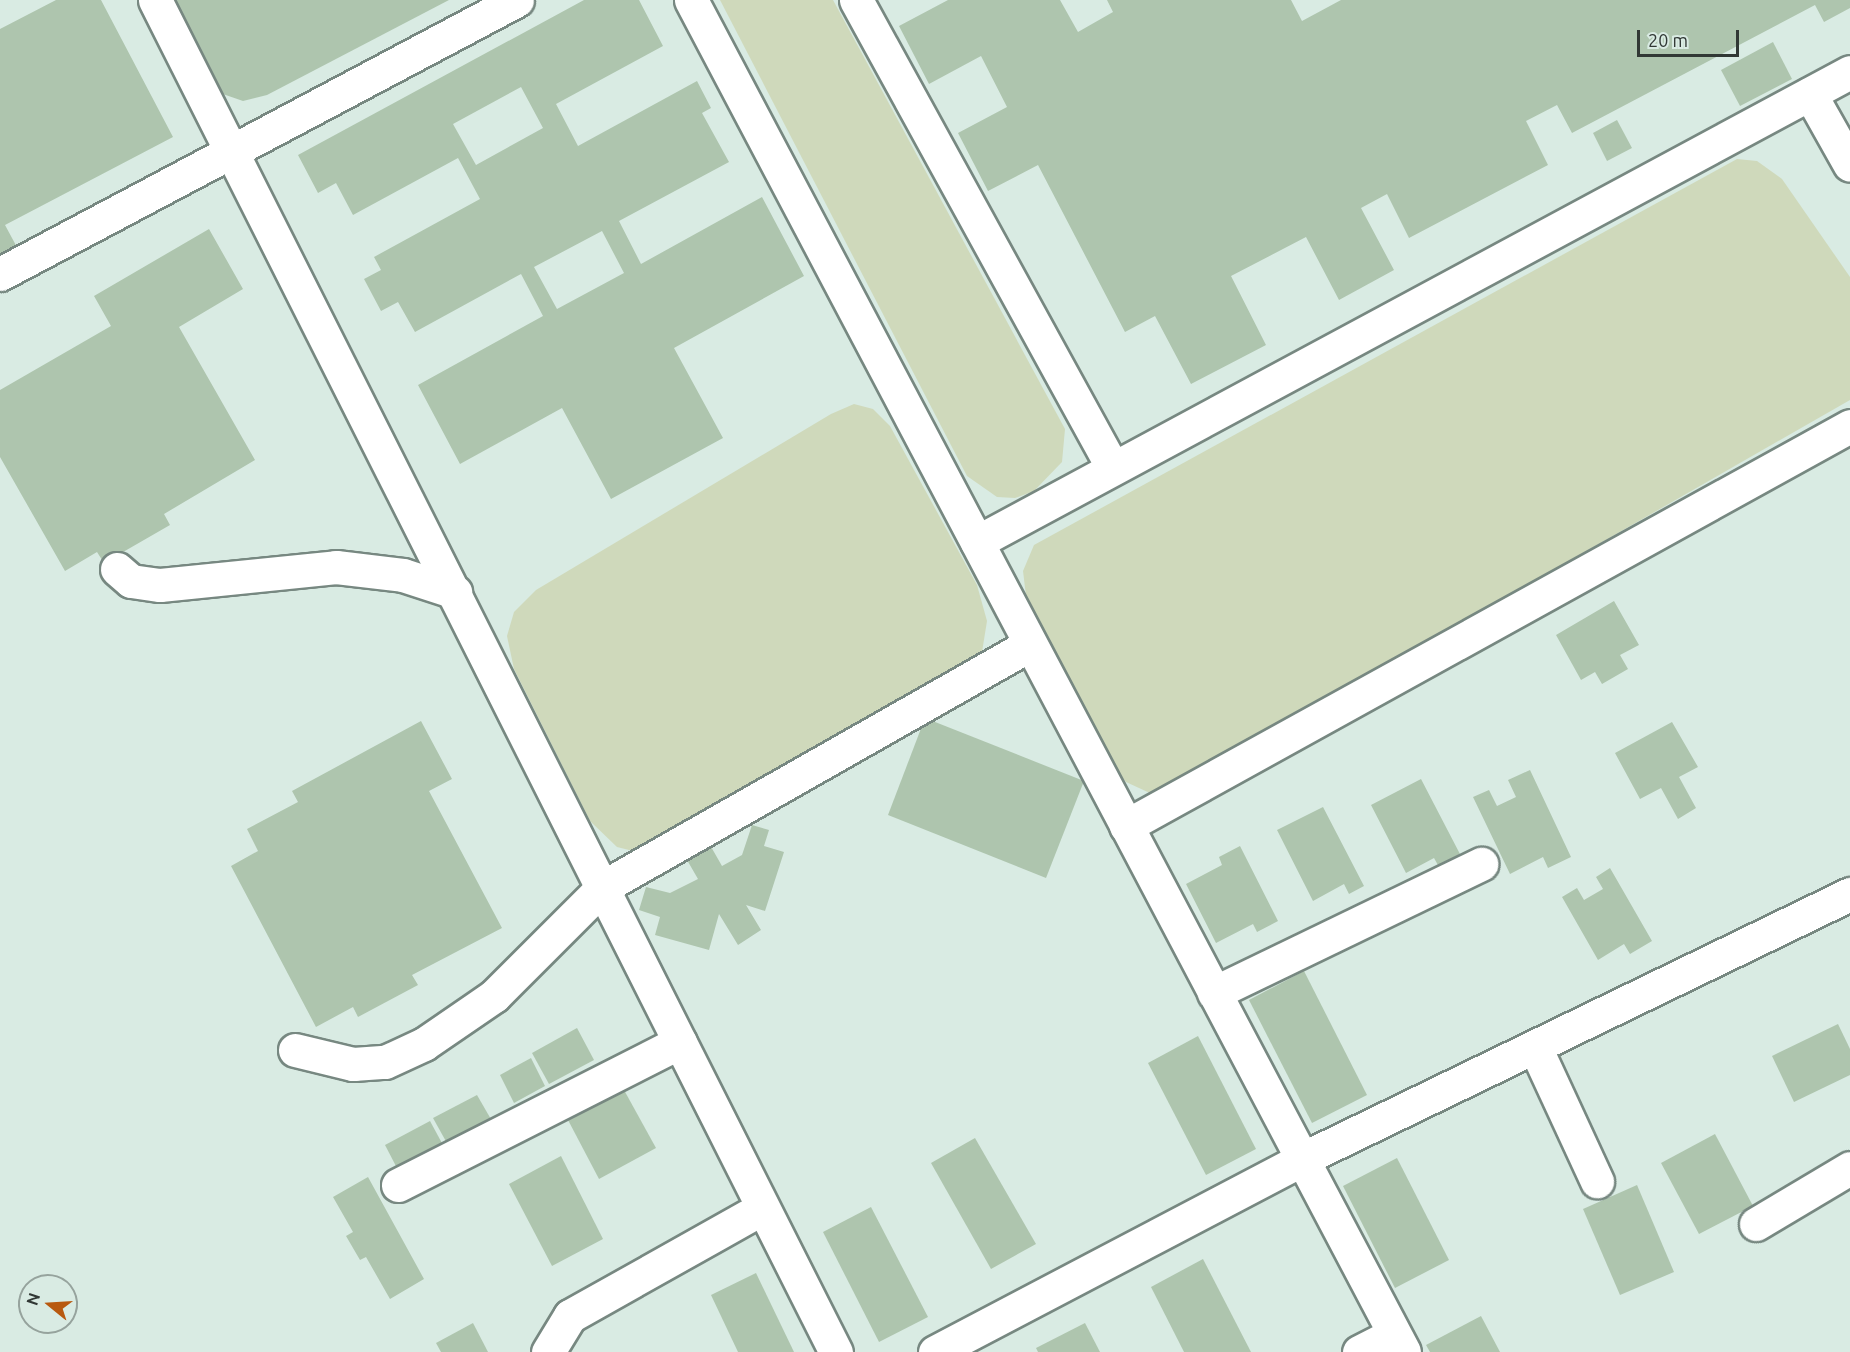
<!DOCTYPE html>
<style>
body{margin:0}
#map{position:relative;width:1850px;height:1352px;overflow:hidden;background:#d9ebe3;font-family:Ubuntu,sans-serif}
div>[style]{position:absolute}
.green>*{inset:0;background:#cfd9bb}
.building>*{inset:0;background:#aec5ae}
.roads{filter:drop-shadow(2px 0 #778881) drop-shadow(-2px 0 #778881) drop-shadow(0 2px #778881) drop-shadow(0 -2px #778881)}
.minor>*{height:33px;margin:-16.5px;padding:0 16.5px;transform-origin:16.5px;border-radius:16.5px;background:#fff}
span{translate:-50% -50%;white-space:nowrap;text-align:center;line-height:1.15;-webkit-text-stroke:4.5px #d9ebe3;paint-order:stroke}
.north{position:absolute;left:18px;top:1274px;width:60px;height:60px;box-sizing:border-box;background:#d9ebe3;border:2px solid #96a39d;border-radius:50%;rotate:288deg;font-size:16px;font-weight:700;line-height:24px;text-align:center;color:#313835}
.north::after{content:'';display:block;margin:auto;width:21px;height:27px;background:#b8590f;clip-path:polygon(50% 0,100% 100%,50% 72%,0 100%)}
.scale{position:absolute;left:1637px;top:30px;width:102px;height:27px;box-sizing:border-box;border:3px solid #313835;border-top:0;padding-left:8px;font-size:18px;line-height:21px;white-space:nowrap;color:#313835;-webkit-text-stroke:4px #d9ebe3;paint-order:stroke}
</style>
<div id="map">
<div class="green">
<div style="clip-path:polygon(720px 0,833px 0,1065px 429px,1062px 462px,1034px 491px,1015px 498px,997px 497px,967px 476px)"></div>
<div style="clip-path:polygon(1737px 159px,1757px 161px,1782px 179px,1850px 277px,1850px 400px,1187px 780px,1152px 794px,1126px 782px,1110px 764px,1027px 604px,1023px 571px,1034px 545px)"></div>
<div style="clip-path:polygon(854px 404px,873px 409px,890px 426px,977px 585px,987px 621px,982px 652px,974px 662px,637px 852px,617px 847px,590px 821px,514px 669px,507px 636px,514px 612px,536px 590px,831px 414px)"></div>
</div>
<div class="building">
<div style="clip-path:polygon(56px 0,101px 0,173px 137px,5px 225px,19px 251px,0 260px,0 29px)"></div>
<div style="clip-path:polygon(163px 0,449px 0,267px 95px,243px 101px,217px 92px)"></div>
<div style="clip-path:polygon(evenodd,584px 0,639px 0,663px 46px,556px 104px,578px 146px,697px 81px,711px 108px,702px 113px,729px 162px,619px 221px,641px 264px,762px 197px,804px 276px,674px 348px,723px 438px,611px 499px,562px 408px,460px 464px,418px 385px,543px 316px,521px 274px,415px 332px,398px 302px,381px 311px,364px 279px,381px 270px,374px 257px,480px 199px,458px 158px,353px 215px,336px 183px,318px 193px,298px 155px,584px 0,521px 87px,543px 128px,476px 165px,453px 124px,521px 87px,584px 0,602px 231px,624px 273px,557px 309px,534px 267px,602px 231px)"></div>
<div style="clip-path:polygon(948px 0,1060px 0,1078px 32px,1113px 12px,1107px 0,1291px 0,1302px 21px,1341px 0,1850px 0,1850px 8px,1824px 22px,1815px 5px,1572px 133px,1557px 105px,1526px 121px,1548px 165px,1409px 238px,1387px 194px,1361px 208px,1394px 270px,1339px 300px,1306px 237px,1231px 276px,1266px 345px,1191px 384px,1155px 316px,1125px 332px,1038px 165px,988px 191px,958px 133px,1007px 107px,981px 56px,929px 84px,899px 26px)"></div>
<div style="clip-path:polygon(1773px 42px,1792px 79px,1740px 106px,1721px 70px)"></div>
<div style="clip-path:polygon(1617px 120px,1632px 148px,1607px 161px,1593px 133px)"></div>
<div style="clip-path:polygon(209px 229px,243px 289px,179px 327px,255px 460px,164px 514px,170px 525px,104px 563px,97px 552px,65px 571px,0 457px,0 390px,111px 326px,94px 296px)"></div>
<div style="clip-path:polygon(1614px 601px,1639px 645px,1620px 655px,1628px 669px,1602px 684px,1595px 672px,1581px 680px,1556px 635px)"></div>
<div style="clip-path:polygon(925px 718px,1084px 781px,1046px 878px,888px 815px)"></div>
<div style="clip-path:polygon(421px 721px,452px 779px,429px 791px,502px 928px,412px 975px,418px 985px,358px 1017px,353px 1007px,316px 1027px,231px 866px,258px 851px,247px 829px,298px 802px,292px 791px)"></div>
<div style="clip-path:polygon(1672px 722px,1698px 767px,1679px 777px,1696px 808px,1678px 819px,1661px 788px,1640px 799px,1615px 753px)"></div>
<div style="clip-path:polygon(1530px 770px,1571px 857px,1548px 868px,1543px 857px,1510px 874px,1473px 797px,1489px 790px,1497px 806px,1516px 797px,1508px 780px)"></div>
<div style="clip-path:polygon(1421px 779px,1461px 856px,1439px 867px,1434px 858px,1406px 873px,1371px 805px)"></div>
<div style="clip-path:polygon(1323px 807px,1364px 886px,1349px 894px,1344px 884px,1313px 901px,1277px 830px)"></div>
<div style="clip-path:polygon(752px 825px,769px 830px,764px 846px,784px 852px,765px 911px,746px 905px,761px 930px,738px 945px,719px 914px,709px 950px,655px 935px,660px 917px,639px 910px,646px 887px,670px 893px,698px 879px,687px 860px,692px 841px,710px 845px,722px 866px,742px 855px)"></div>
<div style="clip-path:polygon(1240px 846px,1278px 921px,1257px 932px,1253px 924px,1216px 943px,1186px 884px,1222px 865px,1219px 857px)"></div>
<div style="clip-path:polygon(1610px 868px,1652px 941px,1630px 954px,1624px 944px,1598px 960px,1562px 897px,1577px 888px,1584px 900px,1603px 889px,1596px 877px)"></div>
<div style="clip-path:polygon(1304px 971px,1367px 1095px,1312px 1123px,1249px 1000px)"></div>
<div style="clip-path:polygon(1838px 1024px,1850px 1049px,1850px 1075px,1794px 1102px,1772px 1056px)"></div>
<div style="clip-path:polygon(577px 1028px,594px 1060px,549px 1084px,532px 1053px)"></div>
<div style="clip-path:polygon(1198px 1036px,1256px 1149px,1206px 1175px,1148px 1063px)"></div>
<div style="clip-path:polygon(531px 1058px,545px 1086px,514px 1103px,500px 1075px)"></div>
<div style="clip-path:polygon(624px 1090px,656px 1148px,599px 1179px,568px 1120px)"></div>
<div style="clip-path:polygon(477px 1095px,492px 1121px,448px 1145px,433px 1118px)"></div>
<div style="clip-path:polygon(430px 1121px,443px 1145px,398px 1170px,385px 1145px)"></div>
<div style="clip-path:polygon(1715px 1134px,1753px 1206px,1699px 1234px,1661px 1163px)"></div>
<div style="clip-path:polygon(975px 1138px,1036px 1244px,991px 1269px,931px 1163px)"></div>
<div style="clip-path:polygon(561px 1156px,603px 1239px,552px 1266px,509px 1184px)"></div>
<div style="clip-path:polygon(1397px 1158px,1449px 1260px,1395px 1288px,1343px 1186px)"></div>
<div style="clip-path:polygon(368px 1177px,424px 1279px,390px 1299px,366px 1257px,360px 1260px,346px 1236px,353px 1232px,333px 1197px)"></div>
<div style="clip-path:polygon(1637px 1185px,1674px 1272px,1620px 1295px,1583px 1209px)"></div>
<div style="clip-path:polygon(871px 1207px,928px 1317px,879px 1342px,823px 1232px)"></div>
<div style="clip-path:polygon(1203px 1259px,1251px 1352px,1184px 1352px,1151px 1287px)"></div>
<div style="clip-path:polygon(756px 1273px,794px 1352px,738px 1352px,711px 1295px)"></div>
<div style="clip-path:polygon(1481px 1316px,1500px 1352px,1430px 1352px,1426px 1345px)"></div>
<div style="clip-path:polygon(473px 1323px,488px 1352px,441px 1352px,436px 1343px)"></div>
<div style="clip-path:polygon(1085px 1323px,1100px 1352px,1038px 1352px,1036px 1348px)"></div>
</div>
<div class="roads">
<div class="minor">
<div style="left:155px;top:0;width:1514px;rotate:63.27deg"></div>
<div style="left:691px;top:0;width:1528px;rotate:62.19deg"></div>
<div style="left:856px;top:0;width:534px;rotate:61.23deg"></div>
<div style="left:1810px;top:94px;width:81px;rotate:60.6deg"></div>
<div style="left:0;top:274px;width:585px;rotate:-27.92deg"></div>
<div style="left:977px;top:542px;width:991px;rotate:-28.3deg"></div>
<div style="left:117px;top:569px;width:18px;rotate:41deg"></div>
<div style="left:131px;top:581px;width:29px;rotate:8deg"></div>
<div style="left:160px;top:585px;width:177px;rotate:-5.8deg"></div>
<div style="left:336px;top:567px;width:67px;rotate:6.8deg"></div>
<div style="left:403px;top:575px;width:55px;rotate:18.1deg"></div>
<div style="left:1126px;top:826px;width:827px;rotate:-28.92deg"></div>
<div style="left:1214px;top:993px;width:297px;rotate:-25.8deg"></div>
<div style="left:1535px;top:1047px;width:148px;rotate:65.2deg"></div>
<div style="left:295px;top:1050px;width:60px;rotate:13.6deg"></div>
<div style="left:353px;top:1064px;width:32px;rotate:-4deg"></div>
<div style="left:385px;top:1062px;width:43px;rotate:-24.8deg"></div>
<div style="left:424px;top:1044px;width:85px;rotate:-34.4deg"></div>
<div style="left:494px;top:996px;width:154px;rotate:-45deg"></div>
<div style="left:603px;top:887px;width:491px;rotate:-29.6deg"></div>
<div style="left:398px;top:1185px;width:316px;rotate:-26.9deg"></div>
<div style="left:1756px;top:1224px;width:109px;rotate:-30.8deg"></div>
<div style="left:548px;top:1352px;width:42px;rotate:-58.6deg"></div>
<div style="left:570px;top:1316px;width:204px;rotate:-29.3deg"></div>
<div style="left:935px;top:1352px;width:415px;rotate:-27.7deg"></div>
<div style="left:1302px;top:1159px;width:609px;rotate:-25.81deg"></div>
<div style="left:1359px;top:1352px;width:39px;rotate:-27deg"></div>
</div>
</div>
<div class="north">N</div>
<div class="scale">20 m</div>
</div>
